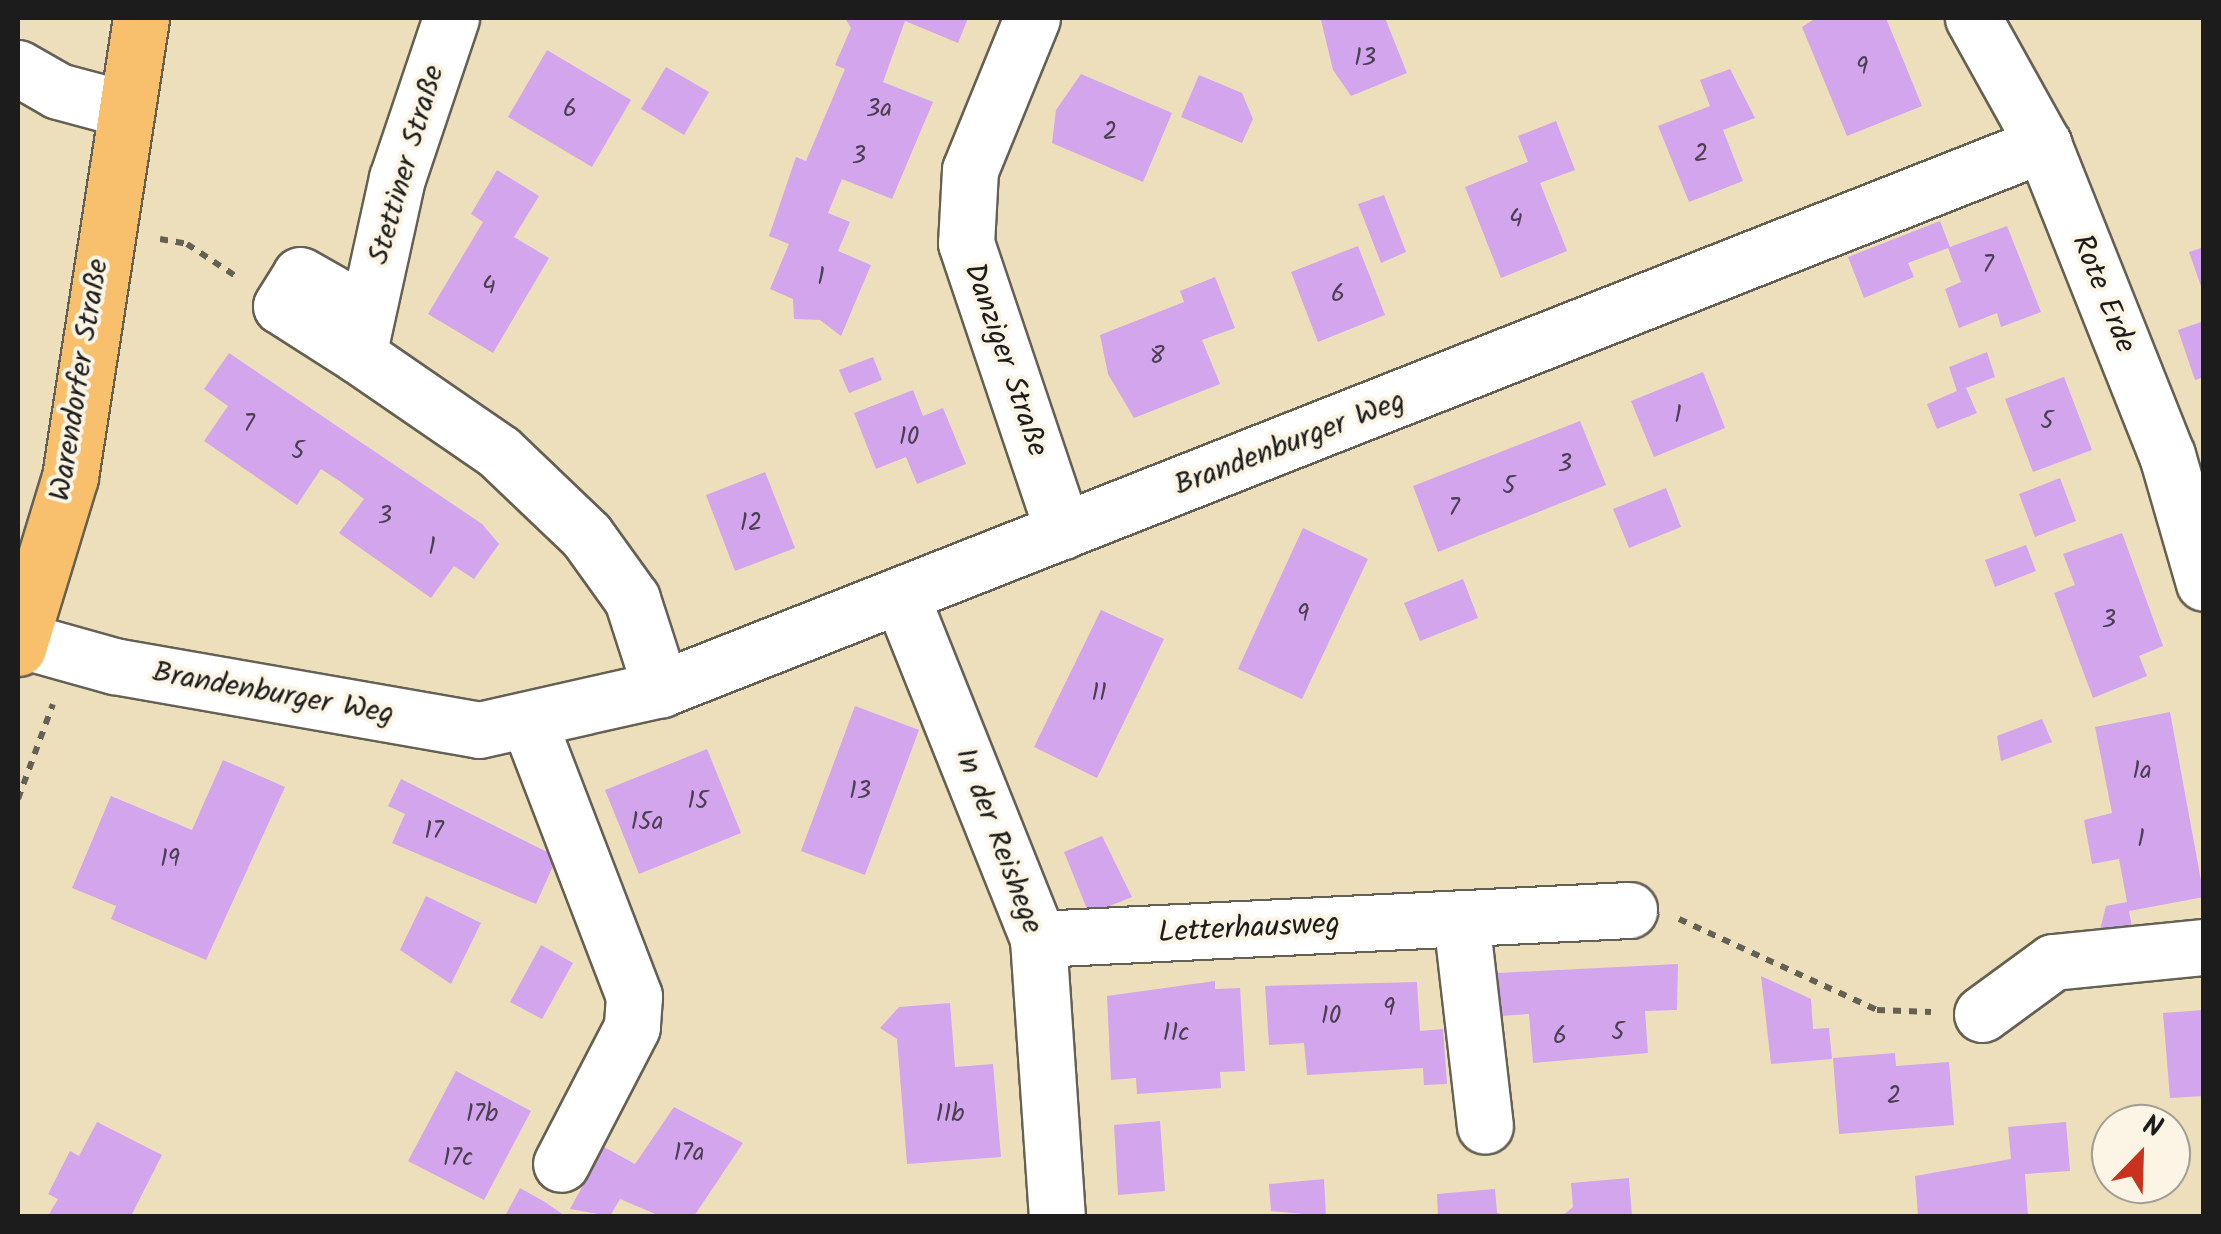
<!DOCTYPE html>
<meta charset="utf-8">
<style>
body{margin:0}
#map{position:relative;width:2221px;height:1234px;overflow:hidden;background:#eddfbc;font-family:Kalam,sans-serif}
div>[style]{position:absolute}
.building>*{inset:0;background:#d3a5ec}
.path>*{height:6px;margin-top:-3px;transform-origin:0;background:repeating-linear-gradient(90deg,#656054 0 8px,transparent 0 16px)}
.roads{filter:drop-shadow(2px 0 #656054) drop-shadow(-2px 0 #656054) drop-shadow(0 2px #656054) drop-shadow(0 -2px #656054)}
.minor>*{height:55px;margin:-27.5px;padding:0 27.5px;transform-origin:27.5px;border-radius:27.5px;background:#fff}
.major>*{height:55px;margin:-27.5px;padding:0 27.5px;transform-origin:27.5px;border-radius:27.5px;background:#f8bf6c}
span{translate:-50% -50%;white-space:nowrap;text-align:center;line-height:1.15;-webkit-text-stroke:8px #fcf5e5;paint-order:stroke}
.number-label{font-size:25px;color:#4a3e50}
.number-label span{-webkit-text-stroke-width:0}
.street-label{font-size:30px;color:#1c1c1c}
.frame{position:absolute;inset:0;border:20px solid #1c1c1c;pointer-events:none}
.north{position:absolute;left:2091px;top:1104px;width:100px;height:100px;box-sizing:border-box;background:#fcf5e5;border:2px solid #a29e95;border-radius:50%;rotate:23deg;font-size:28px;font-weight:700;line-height:40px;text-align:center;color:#1c1c1c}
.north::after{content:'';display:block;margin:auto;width:35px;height:45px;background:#c8321e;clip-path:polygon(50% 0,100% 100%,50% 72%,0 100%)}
</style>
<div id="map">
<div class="building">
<div style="clip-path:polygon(845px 18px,968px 18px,958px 43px,905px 21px,883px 82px,933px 102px,892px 199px,842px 179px,828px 213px,850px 222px,838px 251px,871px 265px,841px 336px,820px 320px,794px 319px,793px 299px,770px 289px,789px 244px,769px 236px,796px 157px,806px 161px,845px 69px,835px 65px,851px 28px)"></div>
<div style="clip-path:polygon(1385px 18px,1407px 73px,1351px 96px,1333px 70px,1321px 20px)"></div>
<div style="clip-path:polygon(1886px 18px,1922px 106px,1847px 136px,1802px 27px,1816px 18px)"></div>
<div style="clip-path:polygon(547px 50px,631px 100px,592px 167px,508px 117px)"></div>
<div style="clip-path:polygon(666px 67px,709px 92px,684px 135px,641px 109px)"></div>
<div style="clip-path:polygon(1730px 69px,1755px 118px,1723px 130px,1743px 181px,1689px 202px,1658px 126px,1710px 106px,1700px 80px)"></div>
<div style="clip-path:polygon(1081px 74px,1172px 113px,1143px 182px,1052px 143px,1056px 110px)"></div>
<div style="clip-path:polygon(1199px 75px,1242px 93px,1253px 119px,1242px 143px,1181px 117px)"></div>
<div style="clip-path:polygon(1556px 121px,1575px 170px,1540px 183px,1567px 251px,1501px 278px,1465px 187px,1528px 162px,1518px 136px)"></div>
<div style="clip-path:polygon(497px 170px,539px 196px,514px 237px,549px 258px,493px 353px,428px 314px,483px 222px,471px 214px)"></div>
<div style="clip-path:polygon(1384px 195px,1406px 252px,1381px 263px,1358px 204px)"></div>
<div style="clip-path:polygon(1940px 221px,1950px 247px,2007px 226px,2041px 312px,2001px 327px,1997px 313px,1959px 328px,1945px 289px,1961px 282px,1948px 248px,1908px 263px,1914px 277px,1864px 298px,1848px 257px)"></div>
<div style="clip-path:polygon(1358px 246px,1385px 315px,1318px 342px,1291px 272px)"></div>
<div style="clip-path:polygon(2204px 247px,2204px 292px,2203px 292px,2189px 252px)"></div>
<div style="clip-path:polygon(1215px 277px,1235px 328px,1202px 340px,1220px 384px,1134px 418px,1108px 374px,1100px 335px,1184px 302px,1180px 291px)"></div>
<div style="clip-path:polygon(2204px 321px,2204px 377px,2195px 380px,2178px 330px)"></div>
<div style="clip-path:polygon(1987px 352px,1995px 377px,1966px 388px,1977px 413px,1937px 429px,1927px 404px,1957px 391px,1949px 367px)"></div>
<div style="clip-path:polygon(229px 353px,482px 524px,499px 544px,474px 579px,454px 566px,431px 598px,339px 533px,364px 499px,341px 482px,321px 469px,297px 505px,204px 441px,228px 406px,204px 389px)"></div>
<div style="clip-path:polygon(873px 357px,882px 380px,849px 393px,839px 370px)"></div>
<div style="clip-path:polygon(1703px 372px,1725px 428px,1654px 457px,1631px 401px)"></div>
<div style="clip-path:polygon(2064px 377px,2092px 450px,2033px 472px,2005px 399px)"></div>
<div style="clip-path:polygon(913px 390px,923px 416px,943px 408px,966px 464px,917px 484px,906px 457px,876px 469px,854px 413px)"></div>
<div style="clip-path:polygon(1580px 421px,1606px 485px,1438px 552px,1413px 486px)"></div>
<div style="clip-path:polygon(765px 472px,795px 548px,735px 571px,706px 495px)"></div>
<div style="clip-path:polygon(2060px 478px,2076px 521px,2035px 537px,2019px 494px)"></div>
<div style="clip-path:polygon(1666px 488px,1681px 527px,1629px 548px,1613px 509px)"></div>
<div style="clip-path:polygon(1303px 528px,1368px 559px,1302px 699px,1238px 669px)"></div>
<div style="clip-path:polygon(2122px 533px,2163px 646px,2139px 656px,2147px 676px,2093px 698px,2054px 593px,2075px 585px,2063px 554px)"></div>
<div style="clip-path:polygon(2026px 545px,2036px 571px,1995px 587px,1985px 560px)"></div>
<div style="clip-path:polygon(1463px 579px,1478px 618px,1420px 641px,1404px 603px)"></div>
<div style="clip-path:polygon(1101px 610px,1164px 639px,1097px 778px,1034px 747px)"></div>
<div style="clip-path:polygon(855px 706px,919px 730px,865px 875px,801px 851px)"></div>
<div style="clip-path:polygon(2170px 712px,2204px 897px,2129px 911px,2133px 933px,2098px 937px,2106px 906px,2127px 902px,2119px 859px,2092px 864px,2084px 820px,2112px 813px,2095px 727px)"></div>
<div style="clip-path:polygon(2042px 719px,2052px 742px,2001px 761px,1997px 736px)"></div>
<div style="clip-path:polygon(707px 749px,741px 833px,639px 874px,605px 790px)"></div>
<div style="clip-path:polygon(223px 760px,285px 787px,206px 960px,111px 919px,116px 906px,72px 888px,111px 796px,192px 830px)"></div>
<div style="clip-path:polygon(401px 779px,557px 857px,536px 904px,392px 843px,405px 814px,388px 806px)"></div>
<div style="clip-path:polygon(1102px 836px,1132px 897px,1089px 914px,1064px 852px)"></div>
<div style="clip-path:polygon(426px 896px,481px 923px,451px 984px,400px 950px)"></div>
<div style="clip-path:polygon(541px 945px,573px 963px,542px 1019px,510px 1002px)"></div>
<div style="clip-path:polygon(1678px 964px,1677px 1010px,1645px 1011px,1648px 1053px,1533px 1063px,1529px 1014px,1500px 1016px,1497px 973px)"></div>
<div style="clip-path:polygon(1761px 976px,1811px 999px,1813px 1029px,1829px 1028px,1832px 1059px,1771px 1064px)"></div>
<div style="clip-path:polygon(1215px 981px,1215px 989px,1240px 988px,1245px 1071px,1220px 1072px,1221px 1088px,1137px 1094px,1136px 1078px,1111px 1080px,1107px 996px)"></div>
<div style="clip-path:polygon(1417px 982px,1420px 1031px,1443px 1029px,1447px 1084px,1424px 1085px,1423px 1068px,1307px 1075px,1304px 1043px,1269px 1045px,1265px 986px)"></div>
<div style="clip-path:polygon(950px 1003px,955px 1067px,993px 1064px,1001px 1157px,907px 1164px,897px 1039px,880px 1028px,899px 1007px)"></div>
<div style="clip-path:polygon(2204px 1010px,2204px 1096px,2170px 1098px,2163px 1013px)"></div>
<div style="clip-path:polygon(1895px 1053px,1896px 1066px,1949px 1062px,1954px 1125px,1839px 1134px,1833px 1058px)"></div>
<div style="clip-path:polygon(456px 1071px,531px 1111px,484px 1200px,408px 1161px)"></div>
<div style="clip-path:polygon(674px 1107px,743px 1143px,694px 1216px,660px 1216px,620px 1199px,610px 1216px,570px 1209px,604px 1147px,635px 1164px)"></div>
<div style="clip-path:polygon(1160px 1121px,1165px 1191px,1118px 1195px,1114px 1125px)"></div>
<div style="clip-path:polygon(97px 1122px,162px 1155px,131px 1216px,48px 1216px,58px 1199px,48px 1194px,70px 1151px,79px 1156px)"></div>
<div style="clip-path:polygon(2066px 1122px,2070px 1171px,2025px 1174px,2028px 1216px,1918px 1216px,1915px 1176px,2011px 1159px,2008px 1127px)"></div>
<div style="clip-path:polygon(1629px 1178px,1632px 1216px,1562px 1216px,1573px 1207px,1571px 1183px)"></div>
<div style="clip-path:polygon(1324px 1179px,1326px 1216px,1271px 1211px,1269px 1184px)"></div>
<div style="clip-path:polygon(2127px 1184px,2148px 1184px,2149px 1199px,2129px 1200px)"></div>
<div style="clip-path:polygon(520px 1188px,545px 1202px,565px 1216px,505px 1216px)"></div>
<div style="clip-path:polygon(1495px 1189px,1497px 1213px,1508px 1216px,1438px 1216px,1437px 1194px)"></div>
</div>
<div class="path">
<div style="left:160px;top:239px;width:27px;rotate:10deg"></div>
<div style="left:187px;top:244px;width:60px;rotate:33.4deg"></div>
<div style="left:18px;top:799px;width:101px;rotate:-69.8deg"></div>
<div style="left:1679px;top:919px;width:218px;rotate:24.7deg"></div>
<div style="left:1877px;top:1010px;width:54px;rotate:2.1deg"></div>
</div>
<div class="roads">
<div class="minor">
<div style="left:451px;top:18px;width:169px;rotate:108.6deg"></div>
<div style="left:397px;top:178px;width:181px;rotate:102.4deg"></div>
<div style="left:358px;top:355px;width:171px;rotate:34.5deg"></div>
<div style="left:499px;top:452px;width:120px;rotate:43.7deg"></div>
<div style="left:586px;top:535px;width:79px;rotate:54.3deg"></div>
<div style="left:632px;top:599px;width:95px;rotate:72.1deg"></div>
<div style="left:1032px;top:18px;width:164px;rotate:112.2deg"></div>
<div style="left:970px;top:170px;width:73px;rotate:93.1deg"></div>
<div style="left:966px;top:243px;width:304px;rotate:71.4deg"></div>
<div style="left:1973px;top:18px;width:144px;rotate:60.9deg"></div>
<div style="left:2043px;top:144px;width:335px;rotate:68.3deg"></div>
<div style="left:2167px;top:455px;width:133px;rotate:73.9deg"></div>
<div style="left:18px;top:68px;width:46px;rotate:29.9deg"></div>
<div style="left:58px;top:91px;width:69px;rotate:15deg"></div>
<div style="left:358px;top:355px;width:91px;rotate:-147.5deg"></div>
<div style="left:281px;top:306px;width:36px;rotate:-58deg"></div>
<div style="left:300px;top:275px;width:77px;rotate:29.6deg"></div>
<div style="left:901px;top:596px;width:369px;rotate:68.2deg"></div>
<div style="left:1038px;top:939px;width:278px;rotate:86.1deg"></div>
<div style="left:21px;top:640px;width:97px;rotate:15.6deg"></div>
<div style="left:114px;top:666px;width:371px;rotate:9.9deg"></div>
<div style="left:479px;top:730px;width:187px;rotate:-12.7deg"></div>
<div style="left:661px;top:689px;width:1486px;rotate:-21.52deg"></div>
<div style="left:528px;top:720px;width:296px;rotate:69deg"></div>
<div style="left:634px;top:996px;width:31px;rotate:94deg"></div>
<div style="left:632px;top:1027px;width:154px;rotate:117.4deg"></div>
<div style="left:1461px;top:919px;width:208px;rotate:83.4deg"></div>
<div style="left:1038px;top:939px;width:592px;rotate:-2.81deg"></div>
<div style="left:1982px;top:1014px;width:88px;rotate:-36.2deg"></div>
<div style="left:2053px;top:962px;width:152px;rotate:-5.7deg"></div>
</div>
<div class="major">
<div style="left:18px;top:648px;width:179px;rotate:-73.1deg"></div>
<div style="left:70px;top:477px;width:464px;rotate:-81.2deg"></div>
</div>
</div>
<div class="number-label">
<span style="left:1365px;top:58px">13</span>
<span style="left:1862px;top:67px">9</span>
<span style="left:570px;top:109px">6</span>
<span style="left:879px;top:109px">3a</span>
<span style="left:1110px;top:132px">2</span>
<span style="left:1701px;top:154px">2</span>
<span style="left:859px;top:156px">3</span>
<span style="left:1516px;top:219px">4</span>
<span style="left:1988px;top:265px">7</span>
<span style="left:821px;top:277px">1</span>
<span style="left:489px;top:286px">4</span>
<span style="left:1338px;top:294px">6</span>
<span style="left:1157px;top:356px">8</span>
<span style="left:1678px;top:415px">1</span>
<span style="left:2047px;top:421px">5</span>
<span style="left:249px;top:424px">7</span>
<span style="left:909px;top:437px">10</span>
<span style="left:298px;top:451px">5</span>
<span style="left:1565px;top:464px">3</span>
<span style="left:1509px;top:486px">5</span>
<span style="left:1454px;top:508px">7</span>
<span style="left:385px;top:516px">3</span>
<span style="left:751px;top:523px">12</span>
<span style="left:432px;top:547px">1</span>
<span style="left:1303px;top:614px">9</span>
<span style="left:2109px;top:620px">3</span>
<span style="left:1099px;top:693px">11</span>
<span style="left:2142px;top:771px">1a</span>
<span style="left:860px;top:791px">13</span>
<span style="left:698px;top:801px">15</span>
<span style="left:647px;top:822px">15a</span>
<span style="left:434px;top:831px">17</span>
<span style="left:2141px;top:839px">1</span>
<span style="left:170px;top:859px">19</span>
<span style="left:1389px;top:1008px">9</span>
<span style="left:1331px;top:1016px">10</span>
<span style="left:1618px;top:1032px">5</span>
<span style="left:1176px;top:1033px">11c</span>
<span style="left:1560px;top:1036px">6</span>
<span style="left:1894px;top:1096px">2</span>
<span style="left:482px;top:1114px">17b</span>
<span style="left:950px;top:1114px">11b</span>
<span style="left:689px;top:1153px">17a</span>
<span style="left:458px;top:1158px">17c</span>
</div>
<div class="street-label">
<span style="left:407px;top:165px;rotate:-74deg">Stettiner Straße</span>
<span style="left:2103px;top:294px;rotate:68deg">Rote Erde</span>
<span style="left:1005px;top:360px;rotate:71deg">Danziger Straße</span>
<span style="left:80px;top:380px;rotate:-81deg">Warendorfer Straße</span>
<span style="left:1290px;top:444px;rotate:-21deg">Brandenburger Weg</span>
<span style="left:273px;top:694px;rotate:10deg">Brandenburger Weg</span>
<span style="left:998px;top:841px;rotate:69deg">In der Reishege</span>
<span style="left:1249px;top:929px;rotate:-3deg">Letterhausweg</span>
</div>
<div class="frame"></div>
<div class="north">N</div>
</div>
